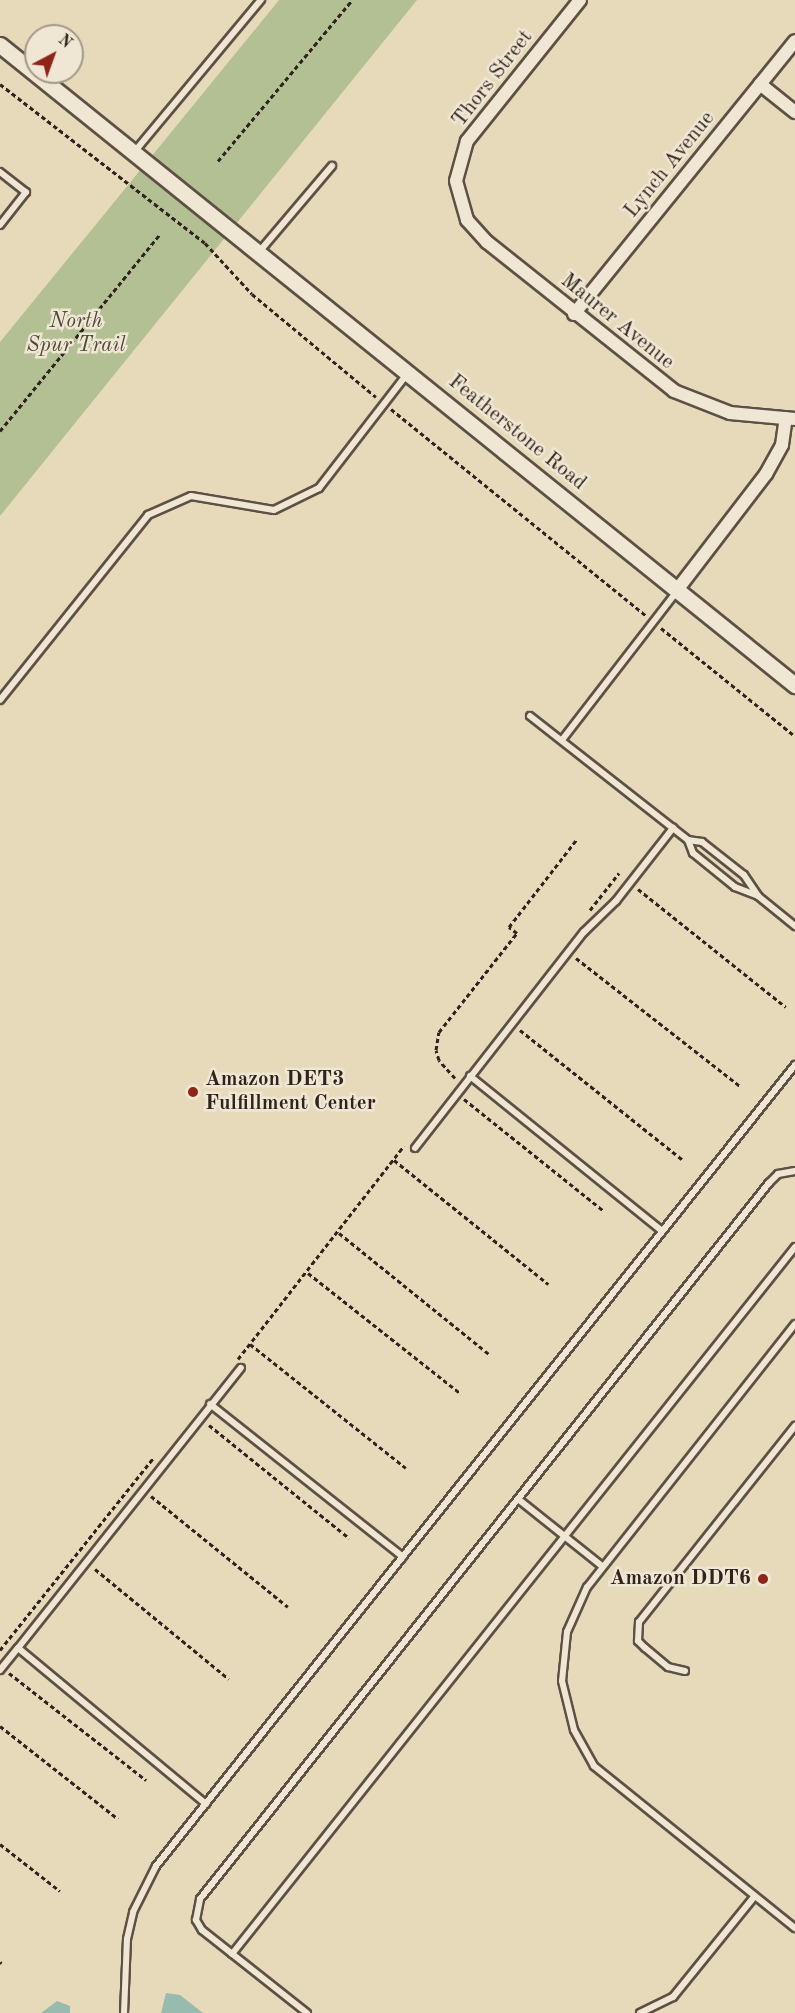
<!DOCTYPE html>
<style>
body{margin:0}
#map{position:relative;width:795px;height:2013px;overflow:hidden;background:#e7dabb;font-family:"Old Standard TT",serif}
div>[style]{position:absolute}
.green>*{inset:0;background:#b2c093}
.water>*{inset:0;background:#97bbae}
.path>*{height:3px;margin-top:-1.5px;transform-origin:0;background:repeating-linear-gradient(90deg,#30221c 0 4.5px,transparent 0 7.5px)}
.roads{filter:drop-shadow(2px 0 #5e5044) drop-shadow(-2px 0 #5e5044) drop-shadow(0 2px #5e5044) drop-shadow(0 -2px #5e5044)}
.service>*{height:6px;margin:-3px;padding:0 3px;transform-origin:3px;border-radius:3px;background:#efe7d3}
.minor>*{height:12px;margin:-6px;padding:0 6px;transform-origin:6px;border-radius:6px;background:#efe7d3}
.tertiary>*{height:15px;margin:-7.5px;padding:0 7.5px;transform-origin:7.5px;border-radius:7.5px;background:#efe7d3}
.dots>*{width:16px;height:16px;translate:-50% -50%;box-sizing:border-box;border:3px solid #efe7d3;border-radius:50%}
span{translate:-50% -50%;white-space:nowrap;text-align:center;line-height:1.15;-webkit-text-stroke:5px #efe7d3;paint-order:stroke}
.street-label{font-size:21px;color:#30221c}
.park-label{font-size:21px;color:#504a3a;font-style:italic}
.poi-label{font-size:21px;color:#30221c;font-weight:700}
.left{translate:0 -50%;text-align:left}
.right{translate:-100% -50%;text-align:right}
.north{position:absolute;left:24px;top:24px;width:60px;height:60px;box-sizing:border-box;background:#efe7d3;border:2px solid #a3988a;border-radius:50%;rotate:41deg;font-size:16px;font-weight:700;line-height:24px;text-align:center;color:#30221c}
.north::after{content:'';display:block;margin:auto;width:21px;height:27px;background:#8f2418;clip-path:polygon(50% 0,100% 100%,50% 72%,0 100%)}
</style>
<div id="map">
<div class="green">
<div style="clip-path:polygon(279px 0,417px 0,0 516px,0 342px)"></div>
</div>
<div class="water">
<div style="clip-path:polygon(166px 1993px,180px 1995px,203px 2013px,161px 2013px)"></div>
<div style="clip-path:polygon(57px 2001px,70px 2006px,70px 2013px,41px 2013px)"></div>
</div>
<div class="path">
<div style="left:0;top:84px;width:259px;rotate:37.8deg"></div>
<div style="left:205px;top:243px;width:69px;rotate:47.3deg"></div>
<div style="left:252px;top:294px;width:161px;rotate:39.7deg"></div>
<div style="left:218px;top:161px;width:209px;rotate:-50.2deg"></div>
<div style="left:391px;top:409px;width:329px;rotate:39deg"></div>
<div style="left:0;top:431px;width:254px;rotate:-50.9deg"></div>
<div style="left:661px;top:628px;width:172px;rotate:38.9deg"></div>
<div style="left:638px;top:889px;width:189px;rotate:38.6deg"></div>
<div style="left:590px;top:910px;width:47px;rotate:-51.9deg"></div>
<div style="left:576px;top:958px;width:209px;rotate:38deg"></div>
<div style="left:520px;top:1030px;width:208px;rotate:38.6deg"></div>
<div style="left:455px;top:1078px;width:24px;rotate:-132deg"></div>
<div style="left:439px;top:1060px;width:10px;rotate:-107deg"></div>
<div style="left:436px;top:1050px;width:18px;rotate:-81deg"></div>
<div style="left:439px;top:1032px;width:126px;rotate:-51.8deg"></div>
<div style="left:517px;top:933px;width:10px;rotate:-143deg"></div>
<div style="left:509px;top:927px;width:111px;rotate:-52.3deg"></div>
<div style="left:464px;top:1099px;width:179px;rotate:38.7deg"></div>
<div style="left:394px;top:1160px;width:198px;rotate:38.8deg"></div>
<div style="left:339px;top:1233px;width:194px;rotate:38.9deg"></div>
<div style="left:308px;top:1273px;width:195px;rotate:38.3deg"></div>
<div style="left:250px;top:1344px;width:199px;rotate:38.5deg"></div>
<div style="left:238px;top:1359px;width:270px;rotate:-52.1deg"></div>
<div style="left:209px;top:1425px;width:180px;rotate:38.9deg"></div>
<div style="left:151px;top:1496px;width:176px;rotate:39deg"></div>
<div style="left:95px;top:1569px;width:173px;rotate:39.4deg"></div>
<div style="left:0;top:1650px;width:247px;rotate:-51.4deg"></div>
<div style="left:9px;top:1673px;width:174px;rotate:38deg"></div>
<div style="left:0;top:1726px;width:150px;rotate:38.2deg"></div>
<div style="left:0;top:1844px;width:76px;rotate:38.1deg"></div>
<div style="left:0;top:1962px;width:2px;rotate:27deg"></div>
</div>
<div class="roads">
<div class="service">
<div style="left:135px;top:151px;width:197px;rotate:-50.2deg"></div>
<div style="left:0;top:172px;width:33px;rotate:38deg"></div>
<div style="left:26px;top:192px;width:42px;rotate:128.2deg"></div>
<div style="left:259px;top:252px;width:113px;rotate:-49.7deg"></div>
<div style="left:0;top:700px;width:237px;rotate:-51.3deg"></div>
<div style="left:148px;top:515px;width:47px;rotate:-23.8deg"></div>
<div style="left:191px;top:496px;width:84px;rotate:9.6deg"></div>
<div style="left:274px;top:510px;width:50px;rotate:-26.1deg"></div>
<div style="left:319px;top:488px;width:145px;rotate:-52.3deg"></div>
<div style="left:530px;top:716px;width:201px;rotate:38.1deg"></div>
<div style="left:688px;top:840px;width:14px;rotate:69deg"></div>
<div style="left:693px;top:853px;width:54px;rotate:39deg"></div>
<div style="left:735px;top:887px;width:25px;rotate:21deg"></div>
<div style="left:758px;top:896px;width:48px;rotate:39deg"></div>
<div style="left:562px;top:740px;width:188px;rotate:-52.3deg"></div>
<div style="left:688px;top:840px;width:14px;rotate:8deg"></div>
<div style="left:702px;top:842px;width:53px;rotate:38.2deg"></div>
<div style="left:744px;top:875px;width:25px;rotate:56deg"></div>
<div style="left:470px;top:1076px;width:247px;rotate:38.9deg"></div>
<div style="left:415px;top:1148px;width:274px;rotate:-52deg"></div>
<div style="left:584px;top:932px;width:45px;rotate:-44.1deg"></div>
<div style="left:616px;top:901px;width:93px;rotate:-52deg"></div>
<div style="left:795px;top:1324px;width:335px;rotate:128.3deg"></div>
<div style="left:587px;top:1587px;width:49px;rotate:114deg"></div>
<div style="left:567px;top:1632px;width:49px;rotate:95.8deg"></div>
<div style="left:562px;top:1681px;width:50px;rotate:76.2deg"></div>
<div style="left:574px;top:1730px;width:41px;rotate:60.9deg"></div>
<div style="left:594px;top:1766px;width:258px;rotate:38.9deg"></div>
<div style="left:210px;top:1404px;width:246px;rotate:38.4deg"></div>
<div style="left:518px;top:1499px;width:107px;rotate:38.6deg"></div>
<div style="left:0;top:1670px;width:28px;rotate:-51deg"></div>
<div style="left:685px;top:1671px;width:17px;rotate:-167deg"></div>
<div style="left:668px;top:1667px;width:30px;rotate:-140deg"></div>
<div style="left:645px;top:1648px;width:10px;rotate:-135deg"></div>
<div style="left:638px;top:1641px;width:19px;rotate:-87deg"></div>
<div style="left:639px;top:1622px;width:251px;rotate:-51.5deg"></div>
<div style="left:206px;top:1804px;width:244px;rotate:-140.3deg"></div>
<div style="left:18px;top:1648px;width:358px;rotate:-51.5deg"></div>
<div style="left:232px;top:1954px;width:904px;rotate:-51.47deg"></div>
<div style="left:124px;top:2013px;width:74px;rotate:-87.7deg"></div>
<div style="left:127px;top:1939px;width:28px;rotate:-77deg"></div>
<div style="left:133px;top:1912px;width:51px;rotate:-63.4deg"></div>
<div style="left:156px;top:1866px;width:1025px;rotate:-51.42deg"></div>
<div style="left:307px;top:2013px;width:134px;rotate:-141.7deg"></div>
<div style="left:202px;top:1930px;width:12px;rotate:-121deg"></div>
<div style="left:196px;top:1920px;width:21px;rotate:-79deg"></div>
<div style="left:200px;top:1899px;width:915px;rotate:-51.53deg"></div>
<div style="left:769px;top:1183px;width:13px;rotate:-45deg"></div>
<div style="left:778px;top:1174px;width:17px;rotate:-10deg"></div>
<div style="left:640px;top:2013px;width:37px;rotate:-26deg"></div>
<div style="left:673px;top:1997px;width:129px;rotate:-51deg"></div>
</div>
<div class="minor">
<div style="left:580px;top:0;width:181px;rotate:128.7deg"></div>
<div style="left:467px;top:141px;width:41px;rotate:105.4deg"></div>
<div style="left:456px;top:181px;width:41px;rotate:74.2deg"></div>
<div style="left:467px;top:220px;width:30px;rotate:48deg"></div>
<div style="left:487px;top:242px;width:239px;rotate:38.5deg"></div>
<div style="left:674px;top:391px;width:60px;rotate:21.4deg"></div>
<div style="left:730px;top:413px;width:65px;rotate:5.3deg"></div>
<div style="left:760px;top:84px;width:45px;rotate:38.7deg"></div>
<div style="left:574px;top:314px;width:351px;rotate:-51deg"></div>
<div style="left:677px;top:590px;width:146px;rotate:-52.5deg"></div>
<div style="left:766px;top:474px;width:33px;rotate:-61deg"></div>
<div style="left:782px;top:445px;width:27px;rotate:-82deg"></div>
</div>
<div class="tertiary">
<div style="left:0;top:45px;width:1021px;rotate:38.84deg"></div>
</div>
</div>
<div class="dots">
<div style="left:193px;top:1092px;background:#8f2418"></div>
<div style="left:763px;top:1579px;background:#8f2418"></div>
</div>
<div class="street-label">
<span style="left:493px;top:79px;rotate:-52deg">Thors Street</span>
<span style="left:670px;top:165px;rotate:-51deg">Lynch Avenue</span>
<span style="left:617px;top:322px;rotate:39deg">Maurer Avenue</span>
<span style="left:517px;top:433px;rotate:39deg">Featherstone Road</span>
</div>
<div class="park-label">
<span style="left:76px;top:334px">North<br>Spur Trail</span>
</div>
<div class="poi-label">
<span class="left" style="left:205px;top:1092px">Amazon DET3<br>Fulfillment Center</span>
<span class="right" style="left:751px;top:1579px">Amazon DDT6</span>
</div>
<div class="north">N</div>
</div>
